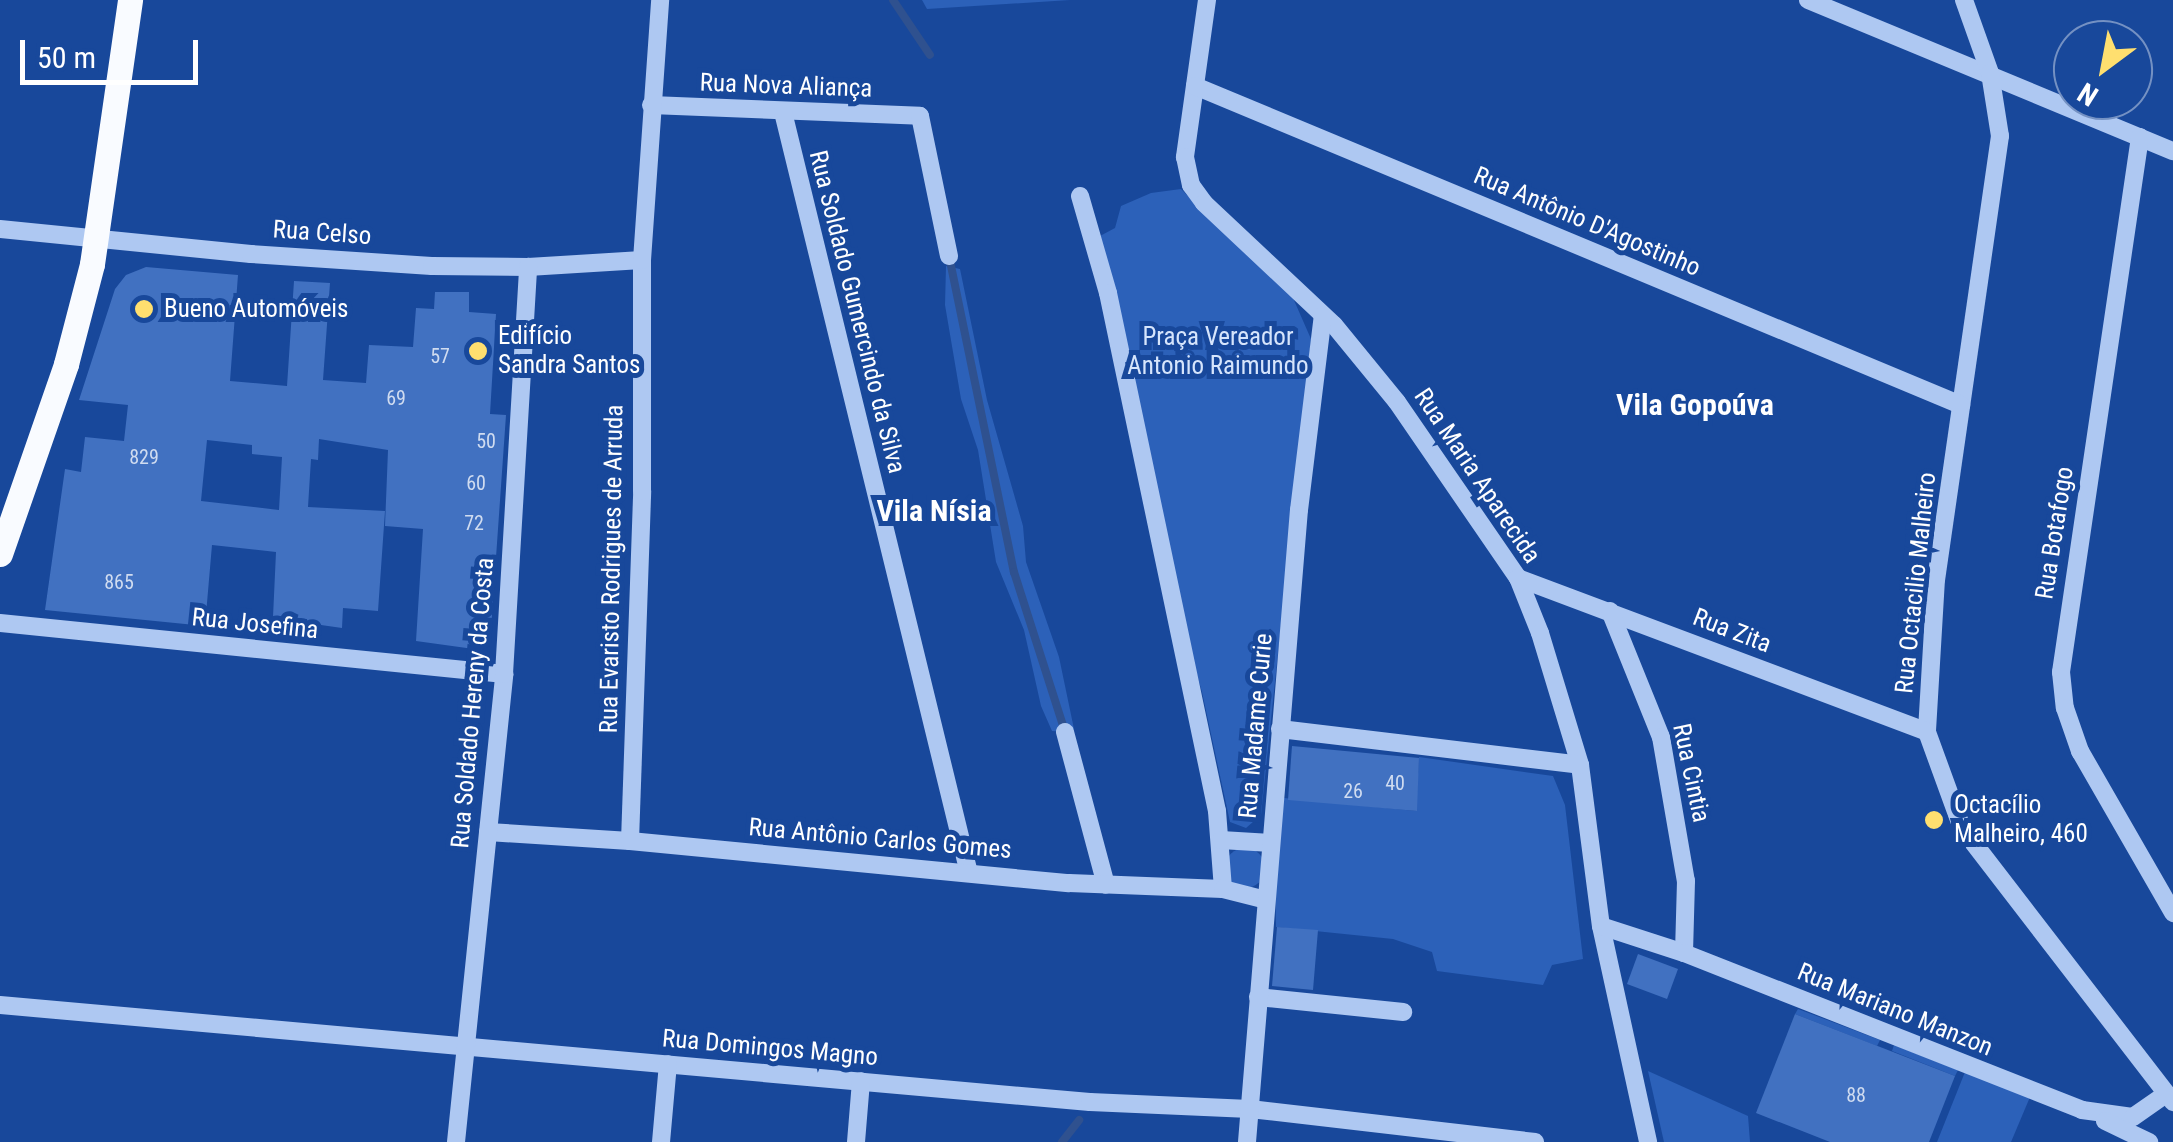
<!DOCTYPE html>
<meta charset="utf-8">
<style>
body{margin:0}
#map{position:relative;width:2173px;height:1142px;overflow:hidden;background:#18489b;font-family:"Roboto Condensed",sans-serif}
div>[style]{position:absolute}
.green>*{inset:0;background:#2c61b9}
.round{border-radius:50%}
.stream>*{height:8px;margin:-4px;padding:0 4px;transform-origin:4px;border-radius:4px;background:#2f518f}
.building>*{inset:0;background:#4171c1}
.minor>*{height:18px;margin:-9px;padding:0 9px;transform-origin:9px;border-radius:9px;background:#aec8f2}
.major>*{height:25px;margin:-12.5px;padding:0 12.5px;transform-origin:12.5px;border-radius:12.5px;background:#f9fbff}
.dots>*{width:28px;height:28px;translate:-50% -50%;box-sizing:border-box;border:5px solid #18489b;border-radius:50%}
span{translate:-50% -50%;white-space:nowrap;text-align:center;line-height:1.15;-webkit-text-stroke:10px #18489b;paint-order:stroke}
.number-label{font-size:20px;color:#d0dcf0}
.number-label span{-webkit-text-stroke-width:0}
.street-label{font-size:25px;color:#fff}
.poi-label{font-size:25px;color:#fff}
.left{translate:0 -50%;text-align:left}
.park-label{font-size:25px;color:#d6e5fc}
.quarter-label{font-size:30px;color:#fff;font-weight:700}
.north{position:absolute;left:2053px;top:20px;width:100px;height:100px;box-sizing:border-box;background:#18489b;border:2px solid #7491c3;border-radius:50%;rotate:212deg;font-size:28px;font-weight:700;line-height:40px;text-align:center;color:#fff}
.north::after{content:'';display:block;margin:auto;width:35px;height:45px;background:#ffdf6f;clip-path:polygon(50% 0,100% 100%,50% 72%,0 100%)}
.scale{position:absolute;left:20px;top:40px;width:178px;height:45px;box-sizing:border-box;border:5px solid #fff;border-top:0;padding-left:12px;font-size:30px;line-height:35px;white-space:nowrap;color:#fff;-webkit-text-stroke:8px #18489b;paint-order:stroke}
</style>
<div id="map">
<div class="green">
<div style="clip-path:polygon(922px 0,1070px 0,927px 9px)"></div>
<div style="clip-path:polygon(1181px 189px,1293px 298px,1311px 339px,1261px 815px,1246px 828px,1230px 822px,1202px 692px,1177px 605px,1100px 236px,1115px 228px,1121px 206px,1151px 193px)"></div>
<div style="clip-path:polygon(946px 266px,960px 269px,987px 400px,1023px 526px,1026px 562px,1059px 657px,1074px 729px,1065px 732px,1052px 731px,1041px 706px,1024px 630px,996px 562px,978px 450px,961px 399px,945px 305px)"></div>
<div style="clip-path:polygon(1419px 757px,1553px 776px,1565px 805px,1583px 959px,1552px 965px,1543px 985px,1437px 971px,1432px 952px,1393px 939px,1276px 927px,1274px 797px,1416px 811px)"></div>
<div class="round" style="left:1225px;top:848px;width:40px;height:40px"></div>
<div style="clip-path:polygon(1798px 1009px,1880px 1040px,1877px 1046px,1795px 1014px)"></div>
<div style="clip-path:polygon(1894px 1045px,1958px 1070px,1955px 1076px,1892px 1051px)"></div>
<div style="clip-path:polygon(1648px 1071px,1748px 1116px,1750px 1142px,1664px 1142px)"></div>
<div style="clip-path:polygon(1965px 1072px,2030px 1097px,2011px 1142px,1937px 1142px)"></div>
</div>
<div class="stream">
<div style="left:893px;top:0;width:66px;rotate:56.1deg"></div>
<div style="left:949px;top:256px;width:323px;rotate:78.4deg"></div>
<div style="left:1014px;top:572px;width:168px;rotate:72.3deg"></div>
<div style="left:1062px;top:1142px;width:28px;rotate:-52deg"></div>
</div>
<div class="building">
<div style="clip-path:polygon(evenodd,146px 267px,238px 275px,230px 381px,287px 386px,294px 281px,330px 283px,323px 380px,366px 383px,369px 345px,413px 347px,416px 308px,434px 309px,435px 292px,469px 292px,469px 312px,496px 314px,490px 414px,506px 415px,490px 643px,481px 650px,416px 641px,423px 529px,385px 526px,388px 450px,319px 439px,318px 460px,311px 459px,308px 507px,385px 511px,378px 611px,343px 608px,342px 628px,307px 623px,307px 619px,273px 617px,276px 552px,212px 545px,205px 626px,45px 610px,65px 469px,81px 472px,85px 437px,124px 441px,128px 405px,79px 400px,115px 289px,126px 275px,146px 267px,207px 440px,252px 445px,252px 454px,282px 457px,279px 510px,201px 501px,207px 440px)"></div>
<div style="clip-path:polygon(1292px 746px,1419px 758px,1417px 811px,1288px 800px)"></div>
<div style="clip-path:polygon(1277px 927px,1318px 930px,1313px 990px,1272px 986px)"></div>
<div style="clip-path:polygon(1638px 954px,1678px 969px,1667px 999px,1627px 984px)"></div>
<div style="clip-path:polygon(1795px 1014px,1955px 1076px,1929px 1142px,1830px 1142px,1756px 1113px)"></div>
</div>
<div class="minor">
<div style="left:1207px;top:0;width:159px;rotate:98deg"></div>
<div style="left:1185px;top:157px;width:29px;rotate:78deg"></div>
<div style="left:1191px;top:185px;width:22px;rotate:54deg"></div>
<div style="left:1204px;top:203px;width:178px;rotate:43.2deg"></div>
<div style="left:1334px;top:325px;width:99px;rotate:50.7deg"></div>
<div style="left:1397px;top:402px;width:214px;rotate:55.5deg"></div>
<div style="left:1518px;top:578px;width:59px;rotate:68.2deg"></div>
<div style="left:1540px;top:633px;width:138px;rotate:73.1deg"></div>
<div style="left:1580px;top:765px;width:162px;rotate:82.6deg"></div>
<div style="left:1601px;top:926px;width:221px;rotate:77.7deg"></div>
<div style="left:1808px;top:0;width:395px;rotate:22.5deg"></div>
<div style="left:1964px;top:0;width:77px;rotate:70.4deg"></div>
<div style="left:1990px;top:73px;width:64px;rotate:81deg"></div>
<div style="left:2000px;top:136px;width:448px;rotate:98.2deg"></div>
<div style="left:1936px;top:579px;width:153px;rotate:93.4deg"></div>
<div style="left:1927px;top:732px;width:102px;rotate:70deg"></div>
<div style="left:1962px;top:828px;width:346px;rotate:52.4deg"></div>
<div style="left:1195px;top:86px;width:830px;rotate:22.61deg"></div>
<div style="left:651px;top:105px;width:269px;rotate:2.3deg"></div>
<div style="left:920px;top:116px;width:143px;rotate:78.3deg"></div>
<div style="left:783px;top:112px;width:783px;rotate:76.27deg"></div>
<div style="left:2140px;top:137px;width:541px;rotate:98.4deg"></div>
<div style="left:2061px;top:672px;width:36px;rotate:84deg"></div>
<div style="left:2065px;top:708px;width:46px;rotate:70.8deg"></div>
<div style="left:2080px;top:751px;width:187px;rotate:60.1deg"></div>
<div style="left:1080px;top:196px;width:101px;rotate:73.9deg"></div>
<div style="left:1108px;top:293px;width:529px;rotate:78.12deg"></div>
<div style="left:1217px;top:811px;width:78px;rotate:85.6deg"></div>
<div style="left:0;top:229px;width:252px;rotate:5.7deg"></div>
<div style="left:251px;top:254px;width:181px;rotate:3.8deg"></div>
<div style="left:432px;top:266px;width:96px;rotate:0.6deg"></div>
<div style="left:528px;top:267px;width:114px;rotate:-3.5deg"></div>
<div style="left:1518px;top:578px;width:437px;rotate:20.6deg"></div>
<div style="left:1610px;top:611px;width:136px;rotate:68deg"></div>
<div style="left:1661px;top:737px;width:146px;rotate:80.2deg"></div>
<div style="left:1686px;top:881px;width:72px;rotate:91.6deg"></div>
<div style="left:0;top:623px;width:507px;rotate:5.78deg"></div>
<div style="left:1280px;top:729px;width:302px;rotate:6.8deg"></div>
<div style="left:1065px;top:732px;width:158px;rotate:75deg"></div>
<div style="left:488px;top:832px;width:142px;rotate:3.6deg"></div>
<div style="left:630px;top:841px;width:441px;rotate:5.5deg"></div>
<div style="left:1069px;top:883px;width:154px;rotate:2.2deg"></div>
<div style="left:1223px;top:889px;width:44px;rotate:14.3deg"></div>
<div style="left:1221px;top:840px;width:50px;rotate:3.4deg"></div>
<div style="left:630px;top:841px;width:350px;rotate:-88deg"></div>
<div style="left:642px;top:491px;width:231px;rotate:-90deg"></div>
<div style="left:642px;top:260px;width:261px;rotate:-86deg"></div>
<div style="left:1601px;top:926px;width:87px;rotate:18deg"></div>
<div style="left:1684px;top:953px;width:428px;rotate:21.5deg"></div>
<div style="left:2082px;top:1110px;width:51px;rotate:7.8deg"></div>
<div style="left:2133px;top:1117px;width:40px;rotate:-34.9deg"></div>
<div style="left:1258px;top:997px;width:146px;rotate:5.9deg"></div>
<div style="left:0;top:1005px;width:1094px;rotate:5.09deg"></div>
<div style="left:1090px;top:1102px;width:160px;rotate:2.5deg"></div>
<div style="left:1250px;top:1109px;width:287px;rotate:6.6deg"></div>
<div style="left:2105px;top:1121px;width:49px;rotate:25.5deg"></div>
<div style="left:456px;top:1142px;width:470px;rotate:-84.1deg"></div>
<div style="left:504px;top:674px;width:408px;rotate:-86.6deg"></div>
<div style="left:661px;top:1142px;width:78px;rotate:-84.9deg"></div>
<div style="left:856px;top:1142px;width:61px;rotate:-85.3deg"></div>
<div style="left:1247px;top:1142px;width:634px;rotate:-85.3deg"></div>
<div style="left:1299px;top:510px;width:196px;rotate:-83deg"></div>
</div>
<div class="major">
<div style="left:0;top:554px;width:201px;rotate:-70.8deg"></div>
<div style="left:66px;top:364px;width:103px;rotate:-75.4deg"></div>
<div style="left:92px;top:264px;width:267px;rotate:-81.8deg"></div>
</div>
<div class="dots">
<div style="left:144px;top:309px;background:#ffdf6f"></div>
<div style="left:478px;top:351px;background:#ffdf6f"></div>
<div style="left:1934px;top:820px;background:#ffdf6f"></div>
</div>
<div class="number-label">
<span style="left:440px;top:356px">57</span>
<span style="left:396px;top:398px">69</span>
<span style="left:486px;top:441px">50</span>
<span style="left:144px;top:457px">829</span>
<span style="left:476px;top:483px">60</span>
<span style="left:474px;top:523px">72</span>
<span style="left:119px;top:582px">865</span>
<span style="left:1395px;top:783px">40</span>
<span style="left:1353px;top:791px">26</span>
<span style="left:1856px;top:1095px">88</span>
</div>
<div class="street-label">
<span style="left:786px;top:86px;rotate:2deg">Rua Nova Aliança</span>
<span style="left:1587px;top:222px;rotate:23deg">Rua Antônio D'Agostinho</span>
<span style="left:322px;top:233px;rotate:4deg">Rua Celso</span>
<span style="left:857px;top:312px;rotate:76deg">Rua Soldado Gumercindo da Silva</span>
<span style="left:1477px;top:476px;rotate:56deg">Rua Maria Aparecida</span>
<span style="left:2055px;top:533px;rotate:-81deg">Rua Botafogo</span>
<span style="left:612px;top:569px;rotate:-89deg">Rua Evaristo Rodrigues de Arruda</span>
<span style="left:1916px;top:583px;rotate:-84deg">Rua Octacilio Malheiro</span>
<span style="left:255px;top:624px;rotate:6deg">Rua Josefina</span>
<span style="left:1732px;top:631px;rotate:21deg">Rua Zita</span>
<span style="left:473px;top:703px;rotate:-85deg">Rua Soldado Hereny da Costa</span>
<span style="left:1256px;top:726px;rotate:-85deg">Rua Madame Curie</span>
<span style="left:1691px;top:773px;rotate:78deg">Rua Cintia</span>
<span style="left:880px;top:839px;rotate:5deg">Rua Antônio Carlos Gomes</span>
<span style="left:1895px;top:1010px;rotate:22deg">Rua Mariano Manzon</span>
<span style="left:770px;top:1048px;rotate:5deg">Rua Domingos Magno</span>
</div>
<div class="poi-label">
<span class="left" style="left:164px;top:309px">Bueno Automóveis</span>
<span class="left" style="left:498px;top:351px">Edifício<br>Sandra Santos</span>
<span class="left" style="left:1954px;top:820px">Octacílio<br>Malheiro, 460</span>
</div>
<div class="park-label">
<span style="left:1218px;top:352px">Praça Vereador<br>Antonio Raimundo</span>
</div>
<div class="quarter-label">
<span style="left:1695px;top:405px">Vila Gopoúva</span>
<span style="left:934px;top:511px">Vila Nísia</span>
</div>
<div class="north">N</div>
<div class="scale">50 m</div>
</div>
